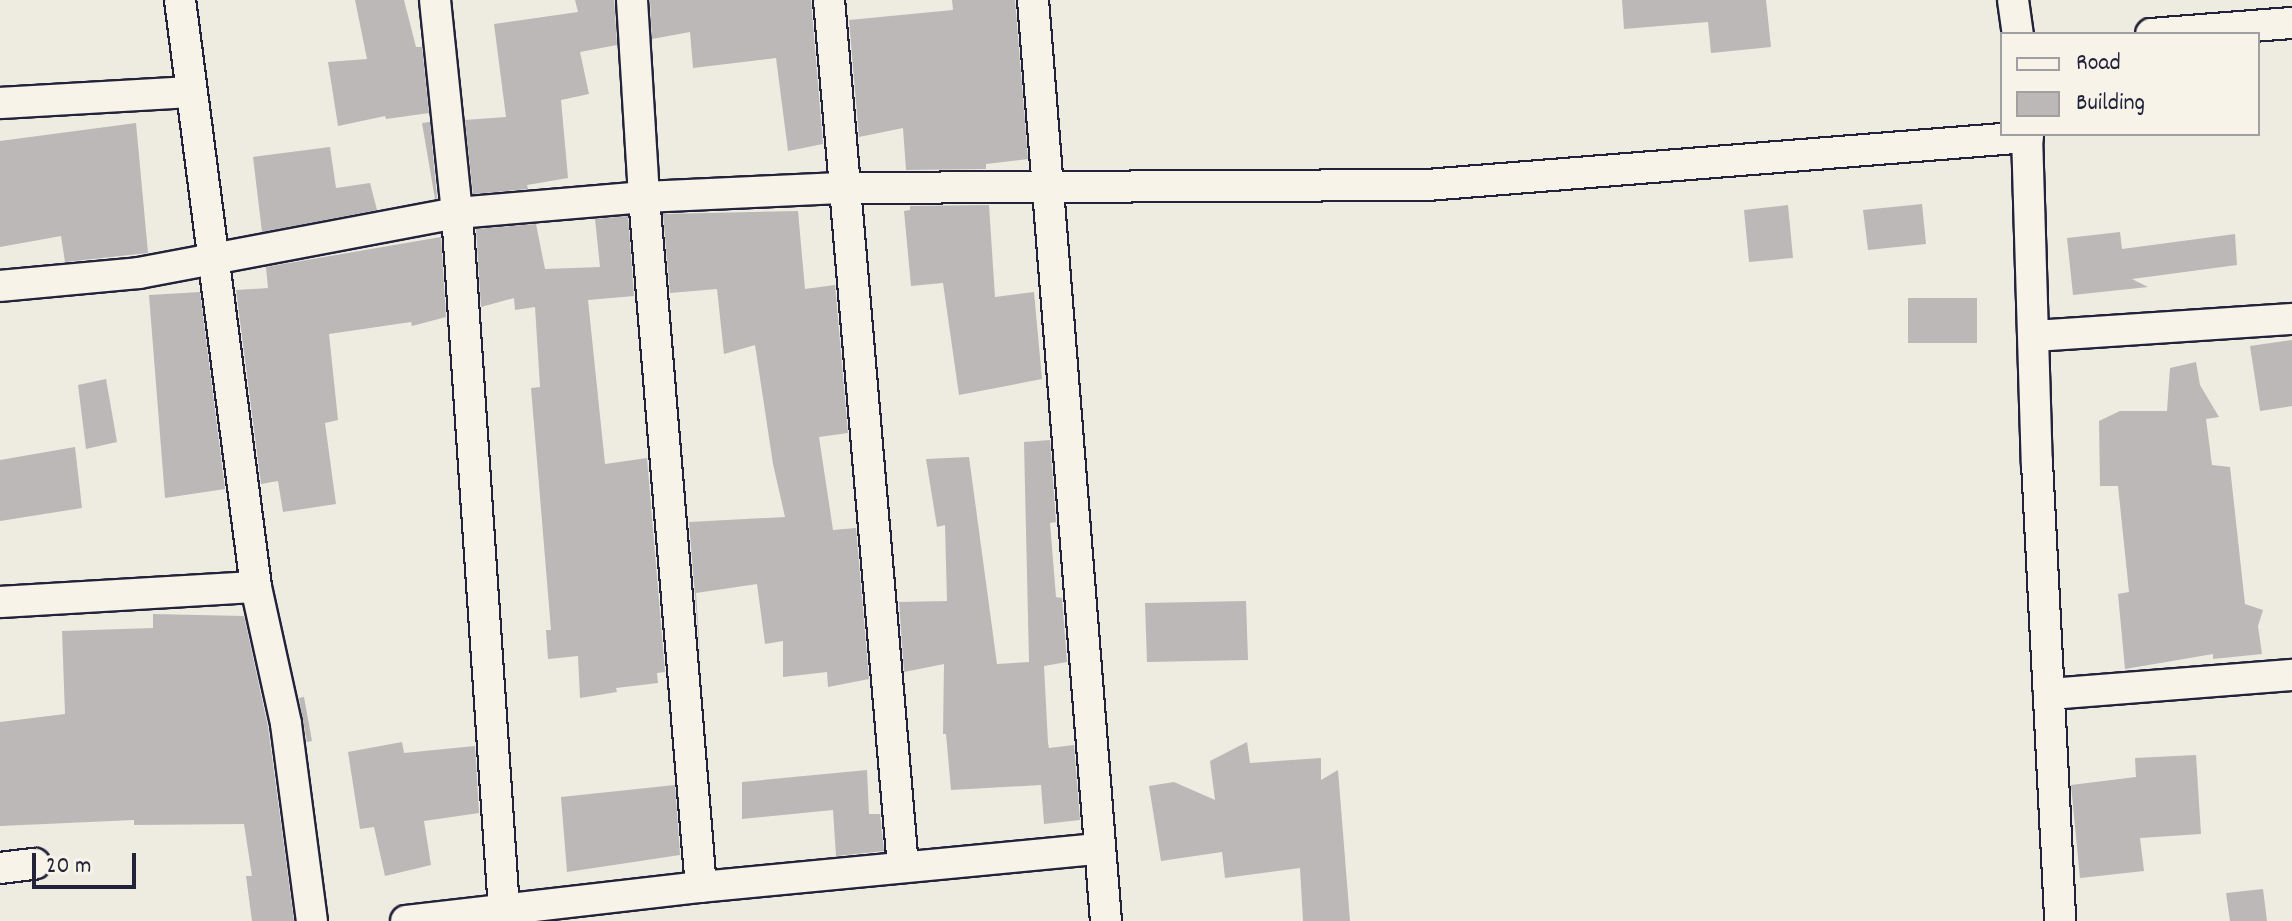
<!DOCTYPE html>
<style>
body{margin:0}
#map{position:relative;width:2292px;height:921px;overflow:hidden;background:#eeebe1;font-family:Dekko,sans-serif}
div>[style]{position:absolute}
.building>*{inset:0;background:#bbb8b7}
.roads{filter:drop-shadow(2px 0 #22223b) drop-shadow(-2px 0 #22223b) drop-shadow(0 2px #22223b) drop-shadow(0 -2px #22223b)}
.street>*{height:30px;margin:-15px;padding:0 15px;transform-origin:15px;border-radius:15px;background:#f7f3e8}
span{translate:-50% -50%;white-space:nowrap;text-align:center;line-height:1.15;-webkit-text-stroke:6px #f7f3e8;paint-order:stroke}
.legend{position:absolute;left:2000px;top:32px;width:260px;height:104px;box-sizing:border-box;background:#f7f3e8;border:2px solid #a29fa3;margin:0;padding:10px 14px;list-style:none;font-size:24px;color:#22223b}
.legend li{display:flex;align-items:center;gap:16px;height:40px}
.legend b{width:40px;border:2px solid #a29fa3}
.scale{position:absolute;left:32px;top:853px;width:104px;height:36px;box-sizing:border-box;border:4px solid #22223b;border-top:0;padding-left:10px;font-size:24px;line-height:28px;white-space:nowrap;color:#22223b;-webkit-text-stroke:6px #f7f3e8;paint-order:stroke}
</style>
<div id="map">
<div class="building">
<div style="clip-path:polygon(355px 0,404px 0,416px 47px,422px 47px,429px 113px,386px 119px,385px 116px,338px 126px,328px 62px,367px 59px)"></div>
<div style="clip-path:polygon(575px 0,614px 0,617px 45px,580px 52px,589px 94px,561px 100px,568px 178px,527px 185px,528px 189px,473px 194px,465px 120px,506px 117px,494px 24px,578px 12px)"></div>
<div style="clip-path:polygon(650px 0,811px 0,823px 144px,788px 151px,776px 58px,693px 68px,690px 32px,652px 39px)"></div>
<div style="clip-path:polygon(952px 0,1015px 0,1028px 159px,986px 164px,986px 169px,906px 170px,903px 128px,859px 137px,849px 20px,953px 10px)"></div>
<div style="clip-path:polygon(1622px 0,1766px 0,1771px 47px,1711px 53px,1708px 22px,1624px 29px)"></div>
<div style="clip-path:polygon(430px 122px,437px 198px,435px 199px,422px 123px)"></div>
<div style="clip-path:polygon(136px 123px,148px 253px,65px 262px,61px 236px,0 247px,0 141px)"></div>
<div style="clip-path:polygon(330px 147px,336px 188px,370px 183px,377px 210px,262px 232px,253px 157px)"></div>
<div style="clip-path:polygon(1922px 204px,1926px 244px,1868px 250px,1863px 210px)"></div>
<div style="clip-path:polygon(989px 205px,995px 297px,1034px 292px,1042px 379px,959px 395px,943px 283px,911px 286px,904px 211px,910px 210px,910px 206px)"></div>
<div style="clip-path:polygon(1788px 205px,1793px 258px,1749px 262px,1744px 210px)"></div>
<div style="clip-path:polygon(798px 211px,805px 289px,835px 285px,848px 433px,819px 437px,833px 530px,856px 528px,869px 679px,828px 687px,827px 672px,783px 677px,783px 641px,765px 644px,757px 584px,696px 593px,701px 669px,689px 522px,785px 517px,773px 464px,755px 345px,724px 354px,717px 289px,670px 293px,663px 214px)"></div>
<div style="clip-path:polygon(628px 216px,634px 296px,588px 300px,605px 464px,647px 458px,665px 672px,657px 673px,658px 683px,616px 688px,617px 692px,580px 698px,578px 656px,548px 659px,546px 630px,551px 630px,531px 388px,540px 387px,535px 307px,515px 310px,514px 298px,481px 307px,476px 229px,536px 224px,545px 269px,600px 267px,595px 219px)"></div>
<div style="clip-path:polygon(2120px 232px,2122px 249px,2235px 234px,2237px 265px,2132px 279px,2148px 287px,2073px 295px,2067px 238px)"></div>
<div style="clip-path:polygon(441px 237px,446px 317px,412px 326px,411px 322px,329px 334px,338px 420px,325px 423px,336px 504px,283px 512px,278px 481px,261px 484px,236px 290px,268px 288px,266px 267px)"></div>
<div style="clip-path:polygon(200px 292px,225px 489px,165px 498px,149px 295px)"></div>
<div style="clip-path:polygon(1908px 298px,1977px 298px,1977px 343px,1908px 343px)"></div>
<div style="clip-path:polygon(2292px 340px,2292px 406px,2260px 411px,2250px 346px)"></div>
<div style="clip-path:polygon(2196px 362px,2200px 385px,2219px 417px,2206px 419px,2212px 465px,2230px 467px,2245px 604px,2263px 610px,2258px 626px,2262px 654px,2213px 659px,2213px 654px,2125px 669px,2118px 594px,2129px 592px,2118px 486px,2100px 486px,2099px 421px,2120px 411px,2167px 411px,2170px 368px)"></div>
<div style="clip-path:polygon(106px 379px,117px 442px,86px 449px,78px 385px)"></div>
<div style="clip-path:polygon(1050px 440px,1056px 522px,1050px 523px,1056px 597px,1062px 598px,1067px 662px,1044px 666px,1048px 743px,1049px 748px,1074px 745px,1080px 820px,1044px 824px,1041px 785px,951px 790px,946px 734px,943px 734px,944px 664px,904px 672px,899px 602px,947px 601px,945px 525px,937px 527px,926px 459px,969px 457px,997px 664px,1029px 662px,1024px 442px)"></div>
<div style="clip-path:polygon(75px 447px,82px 508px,0 521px,0 460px)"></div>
<div style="clip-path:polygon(1246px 601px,1248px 660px,1147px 662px,1145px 603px)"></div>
<div style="clip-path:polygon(153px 614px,244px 616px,268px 727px,294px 921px,252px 921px,246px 876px,252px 876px,244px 824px,134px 825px,134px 820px,0 826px,0 722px,65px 714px,62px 631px,153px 628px)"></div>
<div style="clip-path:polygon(304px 697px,312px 741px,307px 742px,299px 698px)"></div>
<div style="clip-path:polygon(402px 742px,404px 753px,475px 746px,479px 813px,424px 821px,431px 865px,385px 876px,374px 827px,360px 829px,348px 752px)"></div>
<div style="clip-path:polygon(1247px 742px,1250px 763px,1321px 758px,1321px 780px,1338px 770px,1350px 921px,1303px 921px,1300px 868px,1225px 878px,1222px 852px,1161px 861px,1149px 786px,1174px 782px,1215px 800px,1210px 761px)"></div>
<div style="clip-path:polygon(2196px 755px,2201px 834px,2140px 838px,2144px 871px,2080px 878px,2071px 785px,2136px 777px,2135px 758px)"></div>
<div style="clip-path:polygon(867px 770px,869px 814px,880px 814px,884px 851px,836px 856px,833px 810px,742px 819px,742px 782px)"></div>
<div style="clip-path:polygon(675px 785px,680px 855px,567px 872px,561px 797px)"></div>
<div style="clip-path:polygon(2263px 889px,2267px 921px,2230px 921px,2226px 893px)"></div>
</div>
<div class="roads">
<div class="street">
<div style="left:180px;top:0;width:592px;rotate:82.62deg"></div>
<div style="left:256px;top:587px;width:140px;rotate:77.6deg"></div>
<div style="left:286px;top:724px;width:199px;rotate:82.5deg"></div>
<div style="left:435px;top:0;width:214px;rotate:84.1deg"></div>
<div style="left:457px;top:213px;width:699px;rotate:86.14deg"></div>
<div style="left:632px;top:0;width:197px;rotate:86.5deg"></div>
<div style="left:644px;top:197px;width:692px;rotate:85.28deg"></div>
<div style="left:829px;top:0;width:869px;rotate:85.12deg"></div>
<div style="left:1033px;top:0;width:924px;rotate:85.47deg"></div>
<div style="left:2013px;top:0;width:34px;rotate:82deg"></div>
<div style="left:2151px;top:34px;width:141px;rotate:-4.5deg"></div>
<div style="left:0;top:103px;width:189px;rotate:-3.3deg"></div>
<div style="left:2027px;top:134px;width:328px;rotate:88.3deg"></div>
<div style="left:2037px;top:462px;width:460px;rotate:87.1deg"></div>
<div style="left:0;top:286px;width:140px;rotate:-5.3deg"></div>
<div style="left:139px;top:273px;width:324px;rotate:-10.7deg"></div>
<div style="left:457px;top:213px;width:188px;rotate:-4.9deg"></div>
<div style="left:644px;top:197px;width:202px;rotate:-2.6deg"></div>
<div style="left:846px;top:188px;width:581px;rotate:-0.3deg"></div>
<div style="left:1427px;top:185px;width:603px;rotate:-4.57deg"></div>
<div style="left:2034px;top:336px;width:259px;rotate:-3.8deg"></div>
<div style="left:0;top:602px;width:256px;rotate:-3.4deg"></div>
<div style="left:2049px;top:694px;width:244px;rotate:-4.5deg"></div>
<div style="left:0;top:868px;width:35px;rotate:-7deg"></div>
<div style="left:406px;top:921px;width:297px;rotate:-6.6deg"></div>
<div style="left:701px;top:887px;width:399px;rotate:-5.5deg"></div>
</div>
</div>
<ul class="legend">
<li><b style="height:10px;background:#f7f3e8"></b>Road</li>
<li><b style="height:22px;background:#bbb8b7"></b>Building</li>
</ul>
<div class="scale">20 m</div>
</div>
